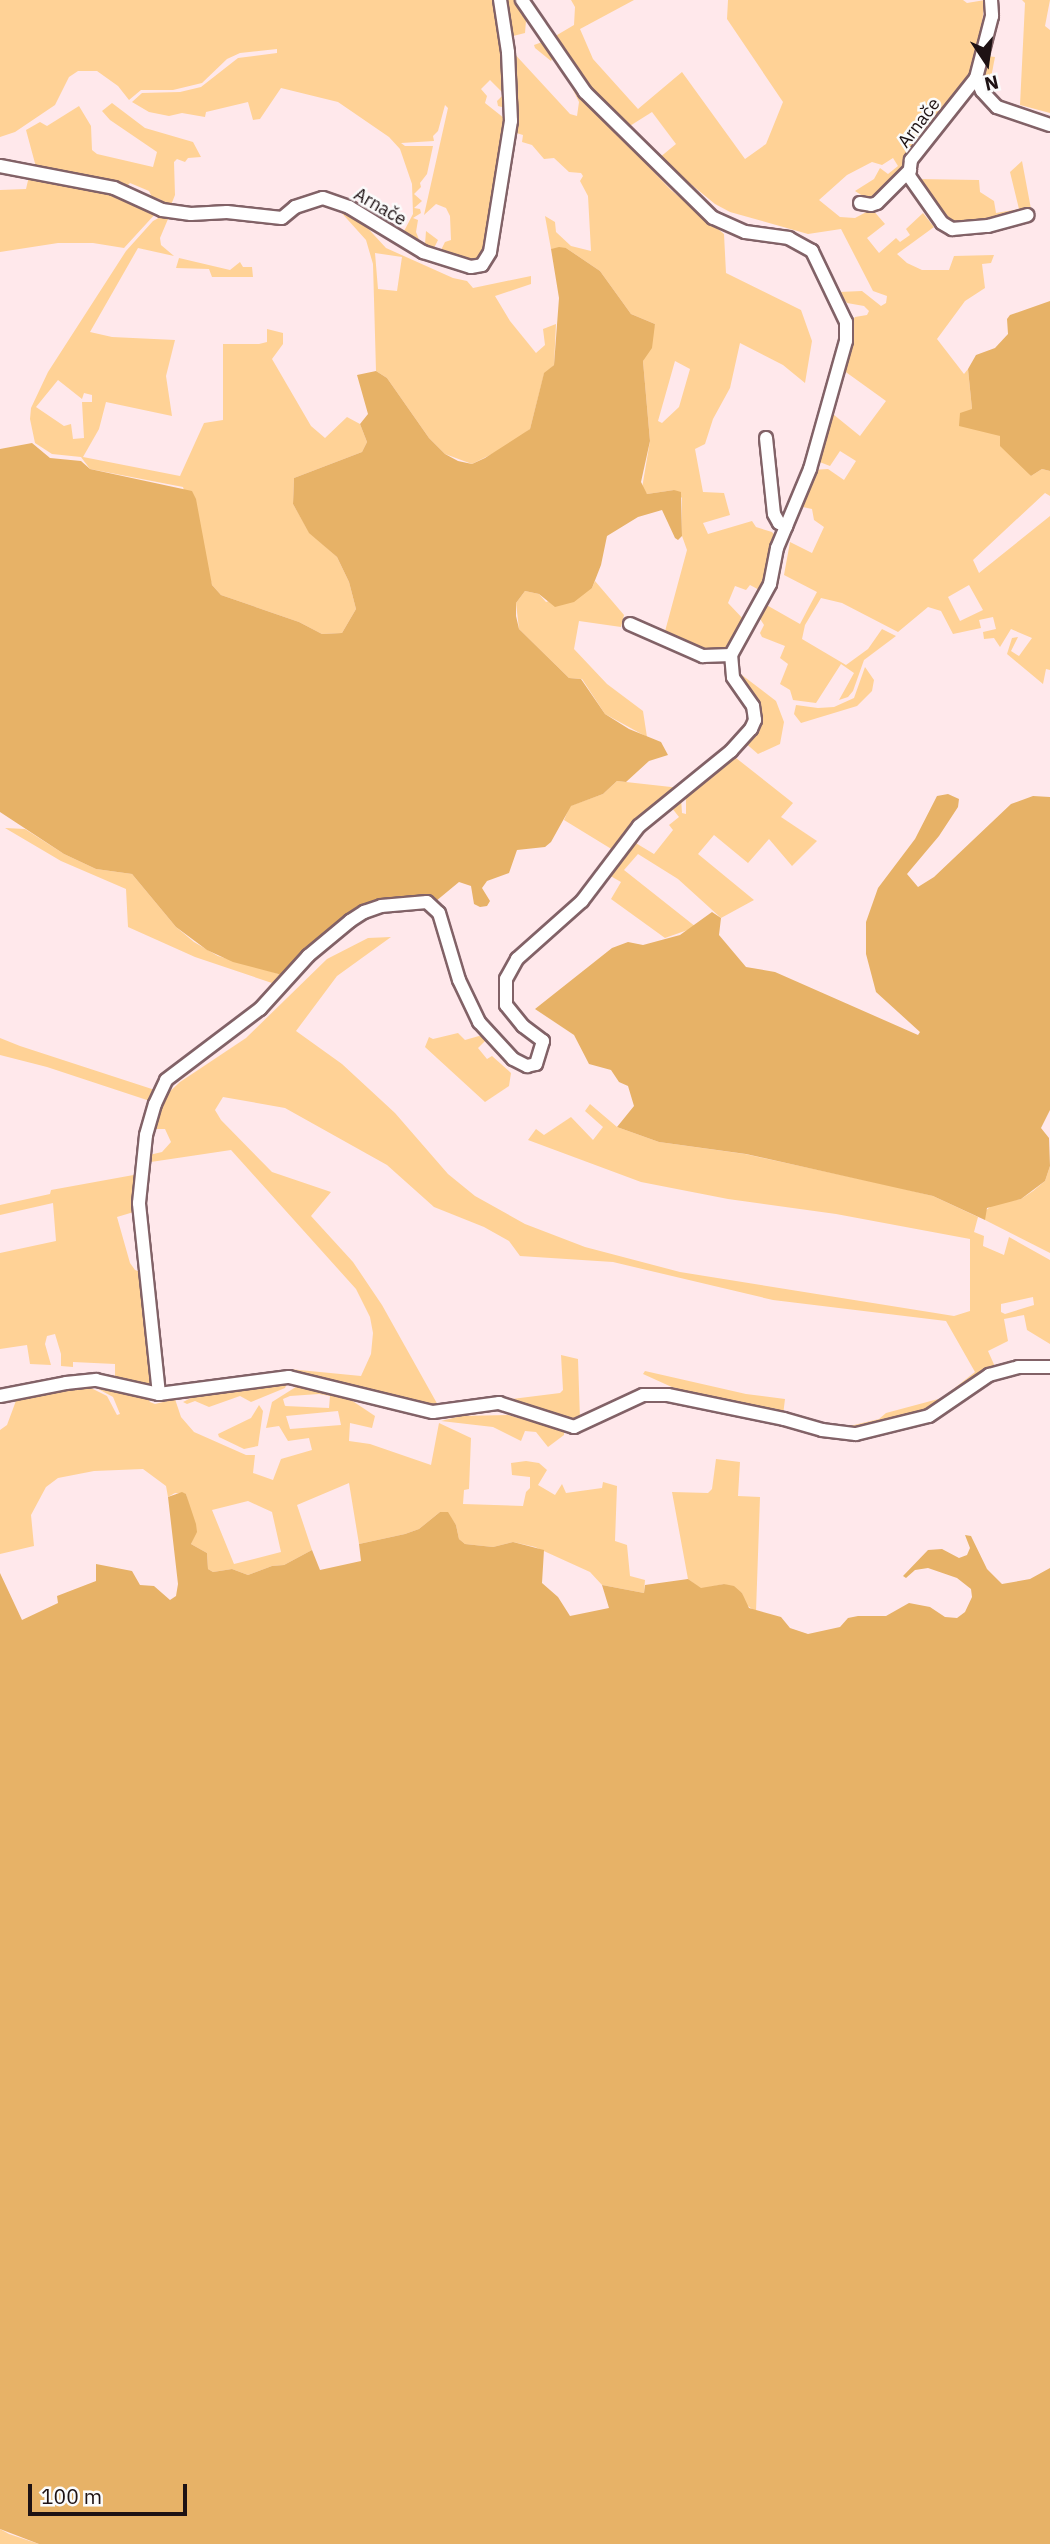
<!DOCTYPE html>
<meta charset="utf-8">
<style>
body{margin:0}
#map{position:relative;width:1050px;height:2544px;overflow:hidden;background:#ffe8eb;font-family:"IBM Plex Sans",sans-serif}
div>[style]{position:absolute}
.green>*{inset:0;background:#ffd296}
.forest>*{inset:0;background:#e7b267}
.roads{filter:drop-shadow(2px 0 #826267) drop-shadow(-2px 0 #826267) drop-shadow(0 2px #826267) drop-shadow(0 -2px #826267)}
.street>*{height:12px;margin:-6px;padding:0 6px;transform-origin:6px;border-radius:6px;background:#fff}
span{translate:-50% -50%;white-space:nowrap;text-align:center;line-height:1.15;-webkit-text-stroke:5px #fbfbfb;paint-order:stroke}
.street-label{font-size:18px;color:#1e1214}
.north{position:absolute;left:952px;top:28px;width:70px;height:70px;-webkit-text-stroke:5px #fbfbfb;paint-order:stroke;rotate:167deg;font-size:19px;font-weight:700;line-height:28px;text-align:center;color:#1e1214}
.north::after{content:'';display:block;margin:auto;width:24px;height:32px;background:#1e1214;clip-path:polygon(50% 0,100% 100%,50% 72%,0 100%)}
.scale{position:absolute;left:28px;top:2484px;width:159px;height:32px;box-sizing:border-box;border:4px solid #1e1214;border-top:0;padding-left:9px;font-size:21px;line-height:24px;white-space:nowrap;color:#1e1214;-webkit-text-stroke:5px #fbfbfb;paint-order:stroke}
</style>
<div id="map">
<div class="green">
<div style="clip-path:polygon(0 0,497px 0,509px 109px,498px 106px,497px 101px,504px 94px,490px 80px,481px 89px,487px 96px,485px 103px,509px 122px,491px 224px,483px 256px,471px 261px,440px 252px,445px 242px,451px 240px,450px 216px,446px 208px,436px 204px,424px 215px,448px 108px,445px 105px,438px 131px,433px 136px,434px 141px,401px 143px,405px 146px,433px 146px,427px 174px,420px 183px,421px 187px,414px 194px,422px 201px,414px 208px,420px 209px,421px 213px,413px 218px,418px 220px,416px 232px,420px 242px,425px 244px,426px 231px,438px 240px,433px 250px,402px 235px,413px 214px,412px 184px,400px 149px,389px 137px,338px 102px,281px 88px,260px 119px,253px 120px,248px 102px,206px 112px,205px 117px,182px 113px,169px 116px,149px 112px,132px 102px,142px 93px,180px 92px,201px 87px,238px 58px,277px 53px,277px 49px,240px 53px,227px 59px,202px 83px,173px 90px,141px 90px,129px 100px,118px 86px,97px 71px,78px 71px,69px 77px,55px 105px,15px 132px,0 137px)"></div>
<div style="clip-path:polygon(503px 0,516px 0,526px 21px,525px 33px,509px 37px)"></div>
<div style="clip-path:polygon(evenodd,571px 0,634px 0,580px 29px,593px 59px,638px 109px,682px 72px,745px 159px,766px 144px,783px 102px,727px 19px,728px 0,963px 0,967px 3px,985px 0,975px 73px,903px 169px,872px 202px,855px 191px,874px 179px,880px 168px,888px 174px,898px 166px,893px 158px,882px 165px,872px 162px,847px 175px,819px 200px,840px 217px,855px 218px,872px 209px,885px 224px,867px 238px,879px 253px,896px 238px,900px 242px,910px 235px,906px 229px,923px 213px,934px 227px,897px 254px,907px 263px,922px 270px,949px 270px,954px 256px,994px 255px,991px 263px,982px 264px,985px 288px,965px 301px,937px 339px,964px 374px,968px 369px,972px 409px,1000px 436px,1031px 476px,1042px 469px,1050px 471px,1050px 496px,1045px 493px,973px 560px,979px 573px,1050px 516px,1050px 670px,1046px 669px,1043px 684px,1007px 654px,1012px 638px,1018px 637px,1011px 651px,1019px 656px,1032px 638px,1011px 629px,1000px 647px,994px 638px,984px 639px,983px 632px,996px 629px,993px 617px,979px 620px,981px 628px,953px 634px,941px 611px,928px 607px,898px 632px,842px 603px,821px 598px,805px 625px,802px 639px,846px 665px,868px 649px,882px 629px,896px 636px,864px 660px,853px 691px,848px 697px,839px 700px,854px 673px,841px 664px,816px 703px,793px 700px,790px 690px,780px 684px,788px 664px,780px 658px,785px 646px,762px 637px,760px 633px,764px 625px,757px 614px,763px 603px,800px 624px,817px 592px,784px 575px,790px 542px,812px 553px,824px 527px,814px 520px,812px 509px,798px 506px,812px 470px,828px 469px,844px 480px,856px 461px,840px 451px,830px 466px,817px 461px,828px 410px,860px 436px,886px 401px,843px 370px,850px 325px,855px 317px,867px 315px,869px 311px,864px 306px,847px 303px,839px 292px,862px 291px,881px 306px,886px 303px,887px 296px,873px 291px,841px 229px,808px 234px,730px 212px,715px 204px,659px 158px,676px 144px,652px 112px,625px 129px,596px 101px,552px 38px,574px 25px,575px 7px,571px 0,969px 585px,983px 610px,960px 621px,948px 597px,969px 585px)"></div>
<div style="clip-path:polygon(1022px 0,1050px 0,1045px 26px,1050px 30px,1050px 113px,1020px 105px,1025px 3px)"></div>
<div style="clip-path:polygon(evenodd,545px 41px,649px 167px,671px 190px,724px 234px,726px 273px,801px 310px,812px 341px,805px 383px,783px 365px,740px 343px,730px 388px,713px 419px,705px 444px,695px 449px,703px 492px,724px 493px,730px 515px,703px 523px,708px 534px,752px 521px,756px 527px,772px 532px,776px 537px,763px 592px,750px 585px,746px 590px,735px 586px,728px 603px,747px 623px,728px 649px,710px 655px,664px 635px,687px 550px,682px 536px,682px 498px,674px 490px,647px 494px,642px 488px,650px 441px,643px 361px,655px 324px,631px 314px,600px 271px,566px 248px,551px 249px,545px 216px,555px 222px,556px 232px,571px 246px,591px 251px,588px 196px,580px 181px,583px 176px,581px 173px,569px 172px,554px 158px,544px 159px,532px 145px,522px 142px,523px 135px,513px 132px,511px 50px,570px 114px,577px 116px,579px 102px,558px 59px,553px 57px,551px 61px,535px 48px,534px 45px,545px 41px,675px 361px,690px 369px,679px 407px,662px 423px,658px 421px,675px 361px)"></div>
<div style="clip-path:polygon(987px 56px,995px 57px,988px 93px,981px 77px)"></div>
<div style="clip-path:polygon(112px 103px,145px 128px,193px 142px,201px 157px,188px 158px,185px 162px,177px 159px,174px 162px,175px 195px,171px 205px,174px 207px,166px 206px,160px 199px,152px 197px,149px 191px,130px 183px,128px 185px,136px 192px,36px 167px,26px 130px,40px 122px,47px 126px,79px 106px,91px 126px,92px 150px,97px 154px,153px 167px,157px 152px,110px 120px,102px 111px)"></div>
<div style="clip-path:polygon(1022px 161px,1031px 209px,1005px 218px,952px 225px,916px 179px,979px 180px,980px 192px,994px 201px,996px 213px,1019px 209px,1010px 172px)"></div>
<div style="clip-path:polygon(30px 172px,106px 187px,157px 212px,124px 248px,93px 243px,58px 243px,0 252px,0 190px,26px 189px)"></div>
<div style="clip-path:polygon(evenodd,339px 210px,363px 223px,386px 248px,453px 278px,467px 281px,473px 288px,531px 276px,531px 284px,495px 296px,510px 321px,536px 353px,545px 345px,543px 329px,556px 324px,554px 365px,544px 374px,530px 429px,508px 446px,472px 464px,445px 454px,429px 438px,387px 378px,376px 371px,373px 264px,366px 240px,339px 210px,375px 253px,402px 257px,397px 291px,378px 289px,375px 253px)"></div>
<div style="clip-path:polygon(evenodd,166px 214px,168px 219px,160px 238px,161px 245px,174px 256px,138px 248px,90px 332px,112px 337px,175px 340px,166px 376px,172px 416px,106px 402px,99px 429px,83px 457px,180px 476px,204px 423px,223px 420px,223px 344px,259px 344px,267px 342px,267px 329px,283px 333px,283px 344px,272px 359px,311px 426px,325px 438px,347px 417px,360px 424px,367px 442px,362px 452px,294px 478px,293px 504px,309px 532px,337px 557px,349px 582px,356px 609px,342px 633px,322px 634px,299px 622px,221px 595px,212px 585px,183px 487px,90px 469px,81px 457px,52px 454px,35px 443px,30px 419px,31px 408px,48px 372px,126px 251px,153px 221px,166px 214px,58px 380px,82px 399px,84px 393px,92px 395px,92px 402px,82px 402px,84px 438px,73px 439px,71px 424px,64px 426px,36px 407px,58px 380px)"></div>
<div style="clip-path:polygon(179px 258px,230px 270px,240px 262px,243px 267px,252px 267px,253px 277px,212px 277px,209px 269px,176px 268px)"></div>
<div style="clip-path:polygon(595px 581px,624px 615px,621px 627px,579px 621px,574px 649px,607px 684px,643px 711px,647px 737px,605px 714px,582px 679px,569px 678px,519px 629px,516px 603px,525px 591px,539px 594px,546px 602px,592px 588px)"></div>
<div style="clip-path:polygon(865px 667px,874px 680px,872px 691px,857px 706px,801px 723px,794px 714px,796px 705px,818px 708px,834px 707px,854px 698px)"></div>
<div style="clip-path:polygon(734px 669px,776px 701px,784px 722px,780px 744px,758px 754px,743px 741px,757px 720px)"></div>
<div style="clip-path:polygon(731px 754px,793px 803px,781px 817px,817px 841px,792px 866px,769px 839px,748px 863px,714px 835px,698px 854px,754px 900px,721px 918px,678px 879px,638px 854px,624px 870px,696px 927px,665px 938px,611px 899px,621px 882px,607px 874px,611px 865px,617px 865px,626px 849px,630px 850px,634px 842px,654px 854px,673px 830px,669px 825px,679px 817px,668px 803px,681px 798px,682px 813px,686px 814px,686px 794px)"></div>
<div style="clip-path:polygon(617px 781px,680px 788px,639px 818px,613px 850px,564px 820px,570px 806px,603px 794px)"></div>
<div style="clip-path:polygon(5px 828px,25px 829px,64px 854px,96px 869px,132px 874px,176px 927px,194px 942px,218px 956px,286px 976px,278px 985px,195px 957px,128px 927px,126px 889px,61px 861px)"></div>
<div style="clip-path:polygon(evenodd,391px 937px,337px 976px,296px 1031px,342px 1064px,395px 1113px,448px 1174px,475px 1196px,525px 1224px,585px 1247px,680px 1272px,954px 1316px,970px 1311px,970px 1239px,836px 1214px,728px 1199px,641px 1182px,528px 1140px,536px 1129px,544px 1135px,571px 1117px,593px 1140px,603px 1127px,585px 1111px,590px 1104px,617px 1127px,659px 1142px,745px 1154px,892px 1186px,933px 1196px,978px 1217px,974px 1232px,984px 1236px,983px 1246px,1004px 1255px,1009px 1237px,1050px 1260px,1050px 1344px,1027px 1330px,1024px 1315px,1004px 1319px,1008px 1341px,988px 1351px,996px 1369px,921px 1416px,875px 1428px,837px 1428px,838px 1425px,854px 1425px,879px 1419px,886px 1413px,942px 1398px,975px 1372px,946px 1321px,773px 1300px,613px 1262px,520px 1256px,509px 1241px,484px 1227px,434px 1207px,387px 1165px,285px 1108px,223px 1097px,215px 1110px,221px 1120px,272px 1172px,331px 1192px,311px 1216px,353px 1262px,382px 1305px,439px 1407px,284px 1373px,289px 1369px,361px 1376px,371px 1354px,373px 1333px,370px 1317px,356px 1289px,231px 1150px,144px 1163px,145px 1156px,162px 1152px,171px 1142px,165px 1129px,149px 1129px,164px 1097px,180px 1082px,246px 1038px,327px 959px,368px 938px,391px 937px,1033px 1297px,1034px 1305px,1005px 1314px,1001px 1312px,1001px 1304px,1033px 1297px)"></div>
<div style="clip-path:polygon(458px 1033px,465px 1040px,479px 1036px,488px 1038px,478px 1048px,487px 1059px,492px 1056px,511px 1073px,509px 1086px,485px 1102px,425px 1047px,429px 1037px,433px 1039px)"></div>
<div style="clip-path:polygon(0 1038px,20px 1046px,158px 1091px,153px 1102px,47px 1067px,0 1055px)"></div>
<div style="clip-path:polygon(1050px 1166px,1050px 1253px,985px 1220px,985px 1211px,994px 1204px,1021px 1199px,1033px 1191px,1045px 1181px)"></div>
<div style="clip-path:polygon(139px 1174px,137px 1211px,117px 1217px,130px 1263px,135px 1270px,143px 1273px,151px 1383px,145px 1386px,115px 1379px,115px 1364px,73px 1362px,73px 1367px,61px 1366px,61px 1354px,55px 1334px,47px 1336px,45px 1344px,51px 1365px,30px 1364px,27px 1345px,0 1349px,0 1253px,56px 1241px,53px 1203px,0 1215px,0 1205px,50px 1194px,51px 1190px)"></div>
<div style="clip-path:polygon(561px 1355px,578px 1359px,580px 1419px,567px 1420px,505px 1400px,560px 1393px,563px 1390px)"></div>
<div style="clip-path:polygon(645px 1371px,746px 1394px,785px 1399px,783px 1415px,777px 1414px,777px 1409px,770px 1408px,768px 1412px,685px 1393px,643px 1374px)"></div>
<div style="clip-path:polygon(288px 1381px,285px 1388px,251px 1402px,240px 1396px,209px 1407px,195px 1401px,187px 1404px,183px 1402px,193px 1397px)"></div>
<div style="clip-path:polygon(evenodd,83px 1384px,107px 1396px,117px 1415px,120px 1414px,113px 1397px,91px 1385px,145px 1394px,150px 1402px,155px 1404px,175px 1399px,181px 1417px,194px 1432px,246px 1455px,255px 1455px,253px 1473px,273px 1480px,281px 1459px,312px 1450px,309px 1438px,288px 1441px,279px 1426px,266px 1428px,272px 1402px,299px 1385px,345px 1396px,375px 1416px,372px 1428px,350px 1423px,349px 1441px,370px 1444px,431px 1465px,439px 1423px,471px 1438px,469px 1489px,464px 1490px,463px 1504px,523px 1506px,526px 1492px,530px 1488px,530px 1477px,512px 1475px,511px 1463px,526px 1461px,539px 1463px,547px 1470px,538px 1485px,555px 1495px,562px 1484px,566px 1493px,602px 1488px,603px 1482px,617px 1486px,615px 1541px,627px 1545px,630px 1576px,645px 1580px,644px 1593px,602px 1585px,590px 1572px,535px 1547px,513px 1542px,493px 1547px,465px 1544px,459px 1539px,456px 1525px,447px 1512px,440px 1512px,419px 1529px,405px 1534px,359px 1544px,349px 1483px,297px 1505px,312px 1550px,284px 1565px,272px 1566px,248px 1575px,232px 1569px,213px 1572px,208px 1569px,207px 1553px,191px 1544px,196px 1532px,186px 1494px,175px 1493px,168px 1497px,166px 1486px,143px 1469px,94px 1471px,58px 1478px,46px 1487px,31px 1515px,34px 1546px,0 1554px,0 1430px,7px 1425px,17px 1398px,83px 1384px,319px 1394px,330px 1396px,329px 1408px,285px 1406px,283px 1399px,290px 1396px,319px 1394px,83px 1384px,338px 1411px,341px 1425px,290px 1429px,286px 1416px,338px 1411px,83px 1384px,248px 1501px,272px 1512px,281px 1552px,234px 1564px,212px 1510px,248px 1501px)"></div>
<div style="clip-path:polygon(259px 1405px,263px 1411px,258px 1446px,244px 1449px,219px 1437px,218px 1434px,251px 1418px)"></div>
<div style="clip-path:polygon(508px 1415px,564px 1431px,564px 1435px,548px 1447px,536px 1432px,525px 1431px,521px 1441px,493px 1427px,441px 1421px,461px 1416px)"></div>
<div style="clip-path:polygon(716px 1459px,740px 1462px,738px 1496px,760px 1497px,756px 1612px,744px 1603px,742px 1593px,724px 1584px,701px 1589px,688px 1579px,672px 1492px,708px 1493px,712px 1489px)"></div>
<div style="clip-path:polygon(0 2529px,9px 2534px,39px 2544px,0 2544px)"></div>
</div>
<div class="forest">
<div style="clip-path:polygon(559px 247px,566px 248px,600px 271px,631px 314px,655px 324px,652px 348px,643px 361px,650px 441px,641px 482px,647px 494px,674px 490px,681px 492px,682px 536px,678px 540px,675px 538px,662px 510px,638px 517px,607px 536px,601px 565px,592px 588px,574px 602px,555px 607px,539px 594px,525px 591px,516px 603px,516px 616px,519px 629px,569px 678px,581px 679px,605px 714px,629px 729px,661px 742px,668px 755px,649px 761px,626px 782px,617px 781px,603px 794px,571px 806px,551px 842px,545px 847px,517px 850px,509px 873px,487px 881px,482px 888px,490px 901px,487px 906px,480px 907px,474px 904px,471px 886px,459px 882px,430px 906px,394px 909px,358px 916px,286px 976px,233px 962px,207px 950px,176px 927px,132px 874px,96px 869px,64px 854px,0 812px,0 449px,32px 443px,50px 458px,81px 461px,90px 469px,192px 491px,196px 499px,212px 585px,221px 595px,299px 622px,322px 634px,342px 633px,356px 609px,349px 582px,337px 557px,309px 533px,293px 504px,294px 478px,362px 452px,367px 442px,360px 424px,368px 414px,357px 375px,376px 371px,387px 378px,429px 438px,445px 454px,458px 461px,472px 464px,485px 458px,530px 429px,544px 373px,554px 365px,559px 298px,551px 249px)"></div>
<div style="clip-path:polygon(1050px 301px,1050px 471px,1042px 469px,1031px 476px,1000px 446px,1000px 436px,959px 426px,960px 413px,972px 409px,968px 369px,976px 355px,995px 348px,1008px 334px,1007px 319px,1010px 315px)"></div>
<div style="clip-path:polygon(948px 794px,959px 799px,958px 807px,939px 836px,907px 874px,918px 887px,934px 877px,1011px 804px,1033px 796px,1050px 797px,1050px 1110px,1041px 1128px,1049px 1138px,1050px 1166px,1045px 1181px,1021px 1199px,987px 1208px,985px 1220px,933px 1196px,746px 1154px,659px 1142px,617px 1127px,634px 1106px,628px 1086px,619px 1082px,611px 1070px,589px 1064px,574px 1035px,535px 1009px,612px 948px,628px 942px,643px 945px,680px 935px,712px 912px,721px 918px,719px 935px,746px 967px,775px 972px,918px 1035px,920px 1032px,876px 992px,866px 954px,866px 922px,878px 888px,915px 839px,937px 796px)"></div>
<div style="clip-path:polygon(182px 1492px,186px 1494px,196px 1524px,197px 1532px,191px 1544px,207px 1553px,208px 1569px,213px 1572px,232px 1569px,248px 1575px,272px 1566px,284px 1565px,312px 1550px,320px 1570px,361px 1561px,359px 1544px,405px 1534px,419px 1529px,440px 1512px,448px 1512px,456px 1525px,459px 1539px,465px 1544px,493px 1547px,513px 1542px,544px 1550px,542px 1583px,558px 1597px,570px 1616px,609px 1608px,602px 1585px,644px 1593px,645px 1585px,688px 1579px,701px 1588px,724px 1584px,734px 1586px,742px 1593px,749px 1608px,781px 1617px,790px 1628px,808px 1634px,840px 1627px,848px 1618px,858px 1616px,886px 1616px,909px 1603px,930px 1607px,945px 1617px,957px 1618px,965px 1612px,972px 1597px,971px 1589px,957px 1578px,928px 1568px,915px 1570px,906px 1578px,903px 1576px,928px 1550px,942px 1549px,959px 1558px,967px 1555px,970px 1548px,965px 1535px,971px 1536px,987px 1569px,1002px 1584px,1030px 1579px,1050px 1568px,1050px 2544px,39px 2544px,0 2529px,0 1573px,22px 1620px,58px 1603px,57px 1596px,96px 1581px,96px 1564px,132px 1571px,140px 1585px,154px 1586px,170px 1600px,176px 1596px,178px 1584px,168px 1497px)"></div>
</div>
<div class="roads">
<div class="street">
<div style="left:991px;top:0;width:16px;rotate:86deg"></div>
<div style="left:992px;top:16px;width:64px;rotate:104.5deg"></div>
<div style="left:976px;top:78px;width:105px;rotate:128.4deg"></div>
<div style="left:911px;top:160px;width:16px;rotate:97deg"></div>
<div style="left:909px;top:176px;width:57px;rotate:54.9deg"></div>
<div style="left:942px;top:223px;width:12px;rotate:31deg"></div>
<div style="left:952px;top:229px;width:36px;rotate:-5deg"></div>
<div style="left:988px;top:226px;width:41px;rotate:-15.4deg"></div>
<div style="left:976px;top:78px;width:14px;rotate:65deg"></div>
<div style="left:982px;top:91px;width:22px;rotate:47deg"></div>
<div style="left:997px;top:107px;width:56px;rotate:18.8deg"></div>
<div style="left:0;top:166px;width:116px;rotate:10.9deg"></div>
<div style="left:114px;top:188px;width:53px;rotate:24.6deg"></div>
<div style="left:162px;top:210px;width:29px;rotate:8deg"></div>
<div style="left:191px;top:214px;width:36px;rotate:-3deg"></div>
<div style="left:227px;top:212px;width:55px;rotate:6.2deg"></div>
<div style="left:282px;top:218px;width:17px;rotate:-40deg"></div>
<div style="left:295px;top:207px;width:29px;rotate:-18deg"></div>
<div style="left:323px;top:198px;width:28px;rotate:19deg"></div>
<div style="left:349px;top:207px;width:87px;rotate:31.3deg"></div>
<div style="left:423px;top:252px;width:50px;rotate:17.4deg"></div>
<div style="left:471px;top:267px;width:11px;rotate:-10deg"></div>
<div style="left:482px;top:265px;width:15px;rotate:-58deg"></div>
<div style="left:490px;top:252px;width:133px;rotate:-80.9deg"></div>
<div style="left:511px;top:121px;width:69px;rotate:-92.5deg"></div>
<div style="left:508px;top:52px;width:53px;rotate:-98.7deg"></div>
<div style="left:860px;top:203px;width:11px;rotate:10deg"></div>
<div style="left:871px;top:205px;width:6px;rotate:-18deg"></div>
<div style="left:877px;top:203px;width:47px;rotate:-45deg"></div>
<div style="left:766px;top:438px;width:76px;rotate:84deg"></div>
<div style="left:774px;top:514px;width:10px;rotate:61deg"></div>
<div style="left:779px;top:523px;width:8px;rotate:23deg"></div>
<div style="left:630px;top:624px;width:80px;rotate:23.7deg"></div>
<div style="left:703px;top:656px;width:28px;rotate:-2deg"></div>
<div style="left:159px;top:1394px;width:192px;rotate:-96deg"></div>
<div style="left:139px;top:1203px;width:68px;rotate:-84.1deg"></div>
<div style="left:146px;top:1135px;width:32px;rotate:-74deg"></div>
<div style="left:155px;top:1104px;width:26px;rotate:-65deg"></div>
<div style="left:166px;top:1080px;width:118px;rotate:-37.1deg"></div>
<div style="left:260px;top:1009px;width:72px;rotate:-47.8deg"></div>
<div style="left:308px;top:956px;width:55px;rotate:-39.8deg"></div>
<div style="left:350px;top:921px;width:17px;rotate:-33deg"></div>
<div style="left:364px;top:912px;width:18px;rotate:-19deg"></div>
<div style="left:381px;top:906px;width:46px;rotate:-5deg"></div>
<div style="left:427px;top:902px;width:16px;rotate:43deg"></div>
<div style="left:439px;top:913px;width:70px;rotate:73.4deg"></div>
<div style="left:459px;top:980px;width:47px;rotate:64.5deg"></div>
<div style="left:479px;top:1022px;width:50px;rotate:47.4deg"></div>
<div style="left:513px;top:1059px;width:16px;rotate:27deg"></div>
<div style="left:527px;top:1066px;width:9px;rotate:-13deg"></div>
<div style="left:536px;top:1064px;width:24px;rotate:-73deg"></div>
<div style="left:543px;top:1041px;width:25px;rotate:-143deg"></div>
<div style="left:523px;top:1026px;width:27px;rotate:-129deg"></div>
<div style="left:506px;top:1005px;width:26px;rotate:-90deg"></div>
<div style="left:506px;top:979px;width:23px;rotate:-61deg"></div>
<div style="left:517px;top:959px;width:87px;rotate:-41.7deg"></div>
<div style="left:582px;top:901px;width:94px;rotate:-52.8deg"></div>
<div style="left:639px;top:826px;width:119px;rotate:-39.2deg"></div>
<div style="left:731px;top:751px;width:30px;rotate:-48deg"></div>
<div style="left:751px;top:729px;width:10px;rotate:-66deg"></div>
<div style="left:755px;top:720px;width:14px;rotate:-98deg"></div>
<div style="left:753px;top:706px;width:35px;rotate:-125deg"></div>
<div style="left:733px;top:677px;width:22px;rotate:-95deg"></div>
<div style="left:731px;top:655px;width:81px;rotate:-61.2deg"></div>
<div style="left:770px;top:584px;width:37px;rotate:-79deg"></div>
<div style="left:777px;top:548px;width:86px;rotate:-67.3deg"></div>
<div style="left:810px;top:469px;width:133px;rotate:-74.3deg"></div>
<div style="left:846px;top:341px;width:19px;rotate:-90deg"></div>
<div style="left:846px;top:322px;width:79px;rotate:-115.6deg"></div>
<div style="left:812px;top:251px;width:26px;rotate:-151deg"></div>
<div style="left:789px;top:238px;width:44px;rotate:-172.2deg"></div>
<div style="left:745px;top:232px;width:35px;rotate:-156deg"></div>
<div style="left:713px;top:218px;width:180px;rotate:-135.5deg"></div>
<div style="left:585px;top:92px;width:112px;rotate:-124.4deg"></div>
<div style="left:0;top:1396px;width:67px;rotate:-11.1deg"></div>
<div style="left:66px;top:1383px;width:30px;rotate:-6deg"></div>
<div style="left:96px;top:1380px;width:65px;rotate:12.5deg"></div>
<div style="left:159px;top:1394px;width:131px;rotate:-7.5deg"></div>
<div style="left:289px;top:1377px;width:148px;rotate:13.7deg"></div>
<div style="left:433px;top:1412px;width:67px;rotate:-7.8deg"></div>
<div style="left:499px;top:1403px;width:79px;rotate:17.7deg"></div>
<div style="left:574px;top:1427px;width:76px;rotate:-24.9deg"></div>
<div style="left:643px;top:1395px;width:25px"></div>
<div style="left:668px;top:1395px;width:118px;rotate:11.7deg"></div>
<div style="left:784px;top:1419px;width:40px;rotate:16deg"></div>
<div style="left:822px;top:1430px;width:34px;rotate:7deg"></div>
<div style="left:856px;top:1434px;width:75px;rotate:-13.9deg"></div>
<div style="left:929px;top:1416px;width:73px;rotate:-34.3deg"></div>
<div style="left:989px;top:1375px;width:30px;rotate:-15deg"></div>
<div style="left:1018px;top:1367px;width:32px"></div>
</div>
</div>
<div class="street-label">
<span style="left:919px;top:123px;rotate:-53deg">Arnače</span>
<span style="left:380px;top:207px;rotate:30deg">Arnače</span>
</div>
<div class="north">N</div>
<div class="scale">100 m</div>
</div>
